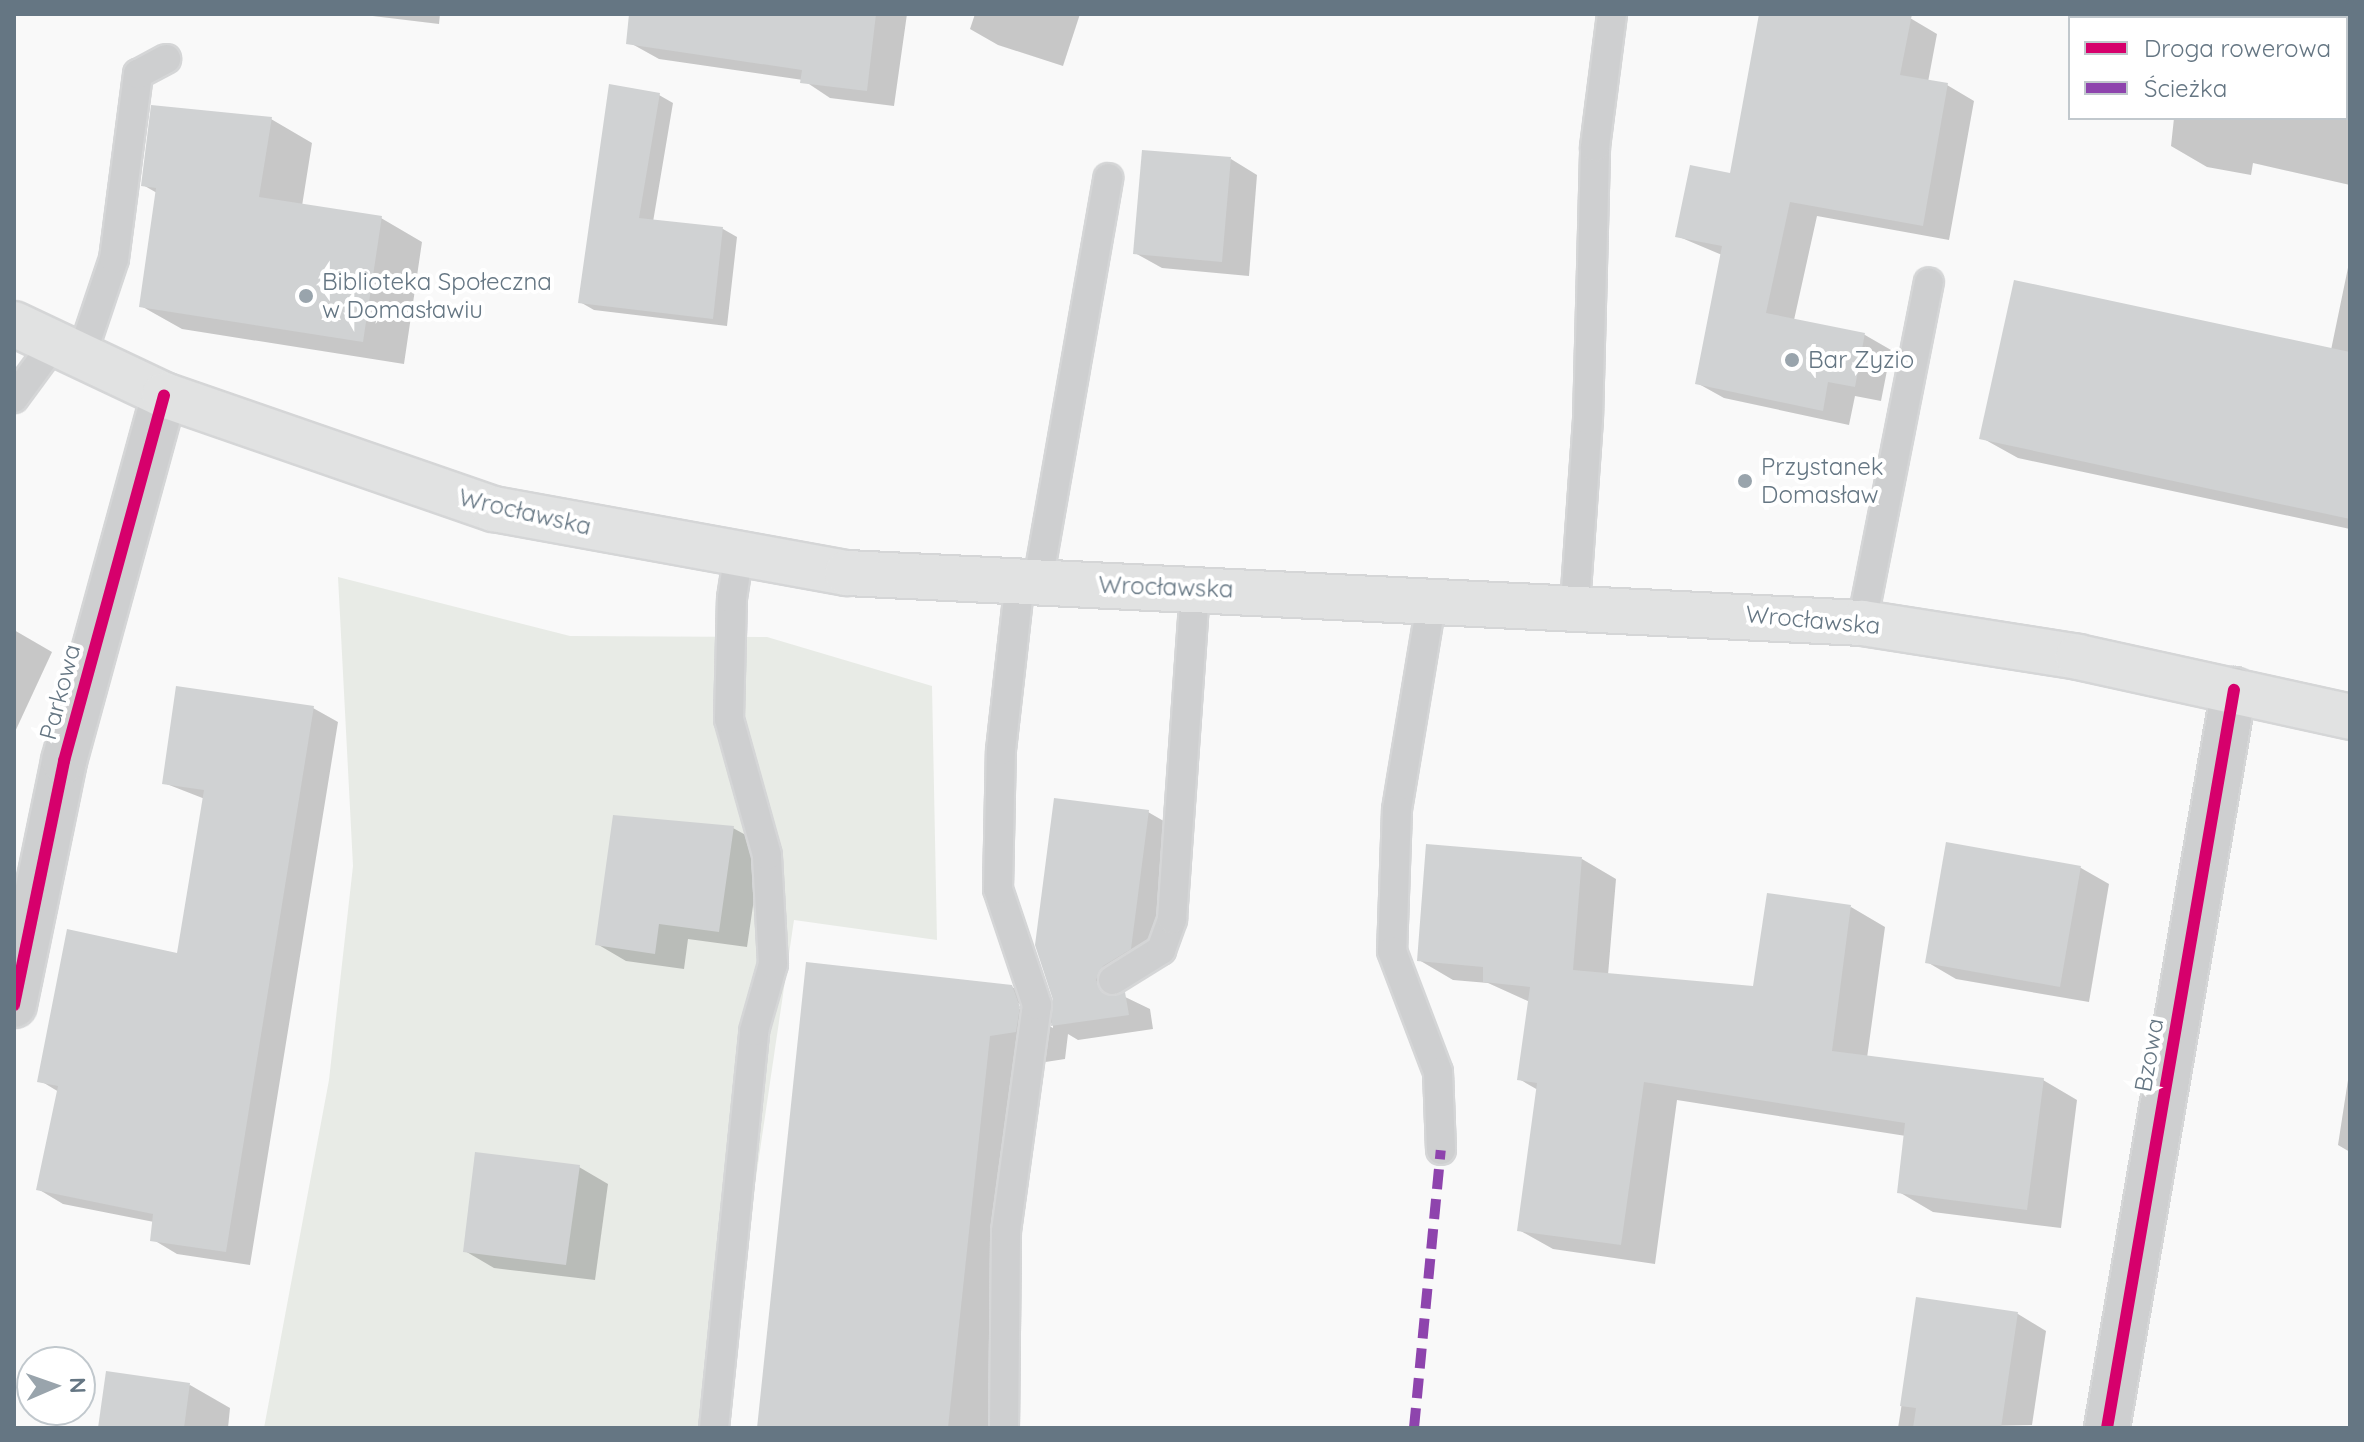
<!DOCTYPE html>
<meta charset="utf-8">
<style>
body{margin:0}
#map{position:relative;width:2364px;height:1442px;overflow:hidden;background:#f9f9f9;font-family:Quicksand,sans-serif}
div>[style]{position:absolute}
.green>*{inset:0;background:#e8ebe6}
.shadow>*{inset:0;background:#0003}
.building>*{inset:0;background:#d0d2d3}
.roads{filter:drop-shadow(2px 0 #d5d6d7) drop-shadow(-2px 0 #d5d6d7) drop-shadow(0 2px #d5d6d7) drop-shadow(0 -2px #d5d6d7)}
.service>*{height:28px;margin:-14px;padding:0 14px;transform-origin:14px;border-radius:14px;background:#cecfd0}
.minor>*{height:44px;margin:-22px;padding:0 22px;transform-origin:22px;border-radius:22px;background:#cecfd0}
.secondary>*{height:44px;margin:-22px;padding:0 22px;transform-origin:22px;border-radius:22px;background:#e1e2e2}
.quiet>*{height:10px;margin-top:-5px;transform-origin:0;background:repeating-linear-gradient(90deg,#8e44ad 0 20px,transparent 0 30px)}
.cycleway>*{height:12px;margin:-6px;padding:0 6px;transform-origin:6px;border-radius:6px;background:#d6006c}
.dots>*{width:22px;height:22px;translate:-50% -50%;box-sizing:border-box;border:4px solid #fff;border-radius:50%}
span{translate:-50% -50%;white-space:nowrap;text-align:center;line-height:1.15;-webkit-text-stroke:8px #fff;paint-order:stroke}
.poi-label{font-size:24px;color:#657683}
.left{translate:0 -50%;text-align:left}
.street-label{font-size:24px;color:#657683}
.frame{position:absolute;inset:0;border:16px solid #657683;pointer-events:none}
.legend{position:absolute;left:2068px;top:16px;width:280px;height:104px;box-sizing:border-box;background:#fff;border:2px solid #c1c8cd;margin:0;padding:10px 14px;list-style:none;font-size:24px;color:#657683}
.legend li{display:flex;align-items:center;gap:16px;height:40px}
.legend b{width:40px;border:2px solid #c1c8cd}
.north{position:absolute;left:16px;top:1346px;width:80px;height:80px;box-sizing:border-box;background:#fff;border:2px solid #c1c8cd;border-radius:50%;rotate:88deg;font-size:22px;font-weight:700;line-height:32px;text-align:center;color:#657683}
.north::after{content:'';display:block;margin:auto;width:28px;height:36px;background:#99a4ac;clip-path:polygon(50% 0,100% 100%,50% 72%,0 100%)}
</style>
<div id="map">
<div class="green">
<div style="clip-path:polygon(338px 577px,570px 636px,767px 637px,932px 686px,937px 940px,794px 920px,719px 1428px,264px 1428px,329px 1080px,353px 866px)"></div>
</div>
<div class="shadow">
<div style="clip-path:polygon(356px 14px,440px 14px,439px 24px)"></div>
<div style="clip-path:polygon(637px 14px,907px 14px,894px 106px,830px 98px,803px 80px,659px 59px,632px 44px)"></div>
<div style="clip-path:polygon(975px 14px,1080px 14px,1063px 66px,998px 45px,970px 29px)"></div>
<div style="clip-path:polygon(1761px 14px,1910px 18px,1937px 34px,1928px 82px,1947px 85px,1974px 101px,1949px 240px,1817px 216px,1794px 320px,1865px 335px,1891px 350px,1881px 401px,1855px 396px,1849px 425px,1724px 398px,1697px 383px,1722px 255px,1677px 236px,1732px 175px)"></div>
<div style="clip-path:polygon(2333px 14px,2350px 14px,2350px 185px,2253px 163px,2251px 175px,2207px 167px,2171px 146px,2174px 118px,2346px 118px,2346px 18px,2333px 18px)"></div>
<div style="clip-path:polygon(659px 95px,673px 103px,653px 222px,723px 229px,737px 237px,727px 326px,594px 310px,580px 302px)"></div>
<div style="clip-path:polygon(271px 119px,312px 143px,302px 206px,381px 218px,422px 242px,404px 364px,182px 329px,141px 306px,157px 193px,143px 185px)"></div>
<div style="clip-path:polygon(1231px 159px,1257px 175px,1249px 276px,1162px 268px,1135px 253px)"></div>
<div style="clip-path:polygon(2350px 258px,2350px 529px,2018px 458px,1982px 438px,2331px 350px)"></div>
<div style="clip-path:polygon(14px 630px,52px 652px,14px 734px)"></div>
<div style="clip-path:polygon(313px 708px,338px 722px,250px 1265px,177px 1254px,152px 1239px,154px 1222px,63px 1204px,38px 1189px,59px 1092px,39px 1080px,179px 955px,205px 799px,164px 783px)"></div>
<div style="clip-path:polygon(evenodd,1148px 812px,1174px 827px,1156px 963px,1129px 980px,1121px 995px,1150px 1009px,1153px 1029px,1078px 1040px,1068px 1034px,1065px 1059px,1039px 1063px,1000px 1428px,758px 1428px,1012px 987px,1054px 1012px,1148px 812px,1018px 1003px,1053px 1024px,1053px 1028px,1016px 1007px,1018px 1003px)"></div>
<div style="clip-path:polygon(733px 828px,762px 844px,747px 947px,688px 939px,684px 969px,626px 961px,597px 944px)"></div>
<div style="clip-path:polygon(1948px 844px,2081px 868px,2109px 884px,2089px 1002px,1956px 979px,1927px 962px)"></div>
<div style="clip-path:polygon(1582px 859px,1616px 879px,1608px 975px,1755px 988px,1851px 907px,1885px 927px,1867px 1058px,2043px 1080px,2077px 1100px,2061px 1228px,1933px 1212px,1899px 1192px,1906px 1136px,1677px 1100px,1655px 1264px,1553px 1249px,1519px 1230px,1538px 1090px,1519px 1079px,1530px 1002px,1488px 983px,1453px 980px,1419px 960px)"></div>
<div style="clip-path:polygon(2350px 1067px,2350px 1152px,2338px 1145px)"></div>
<div style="clip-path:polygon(579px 1167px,608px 1184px,595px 1280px,494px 1268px,465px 1251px)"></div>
<div style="clip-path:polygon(1918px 1300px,2018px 1314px,2046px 1331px,2032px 1425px,1898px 1428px)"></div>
<div style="clip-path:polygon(190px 1385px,230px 1408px,228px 1428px,100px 1428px)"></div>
</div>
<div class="building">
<div style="clip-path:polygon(629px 14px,876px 14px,867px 91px,800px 83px,802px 70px,626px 44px)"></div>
<div style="clip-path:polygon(1759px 14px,1912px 14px,1900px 75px,1948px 83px,1923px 226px,1790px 202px,1766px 313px,1865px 333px,1855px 387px,1828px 382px,1823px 411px,1695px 384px,1722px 246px,1675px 237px,1690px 165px,1730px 173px)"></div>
<div style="clip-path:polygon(609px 84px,660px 93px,639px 218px,723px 227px,713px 319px,578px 303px)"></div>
<div style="clip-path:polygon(151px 105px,272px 117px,259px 197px,382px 216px,363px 342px,139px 307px,156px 188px,141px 186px)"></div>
<div style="clip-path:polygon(1142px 150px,1231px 157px,1222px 262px,1133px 254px)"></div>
<div style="clip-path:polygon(2014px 280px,2350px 352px,2350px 519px,1979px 439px)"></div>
<div style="clip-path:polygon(176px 686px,314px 706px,226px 1252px,150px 1241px,153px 1214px,36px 1190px,58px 1086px,37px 1082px,67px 929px,177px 953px,204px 790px,162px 784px)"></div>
<div style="clip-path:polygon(1054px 798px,1149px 810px,1131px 949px,1103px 966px,1096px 980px,1106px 995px,1125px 992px,1129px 1015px,1051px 1026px,1053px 1000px,1035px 945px)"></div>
<div style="clip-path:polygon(613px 815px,734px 826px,719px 932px,659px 924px,655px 954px,595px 945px)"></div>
<div style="clip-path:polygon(1946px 842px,2081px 866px,2060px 987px,1925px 963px)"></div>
<div style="clip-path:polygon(1426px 844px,1582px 857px,1573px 970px,1753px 986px,1767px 893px,1851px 905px,1832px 1051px,2044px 1078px,2027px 1210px,1897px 1193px,1905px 1123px,1644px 1082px,1621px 1245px,1517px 1231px,1537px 1083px,1517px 1080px,1530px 987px,1483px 982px,1483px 967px,1417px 961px)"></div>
<div style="clip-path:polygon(806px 962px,1012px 985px,1020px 1007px,1016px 1032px,990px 1036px,948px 1428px,757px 1428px)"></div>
<div style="clip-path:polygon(475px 1152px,580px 1165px,566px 1265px,463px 1252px)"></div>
<div style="clip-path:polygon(1916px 1297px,2018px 1312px,2001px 1428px,1913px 1428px,1916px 1408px,1900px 1406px)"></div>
<div style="clip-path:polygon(106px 1371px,190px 1383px,184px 1428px,98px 1428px)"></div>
</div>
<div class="roads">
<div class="service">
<div style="left:81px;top:357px;width:103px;rotate:-71.4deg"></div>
<div style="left:114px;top:259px;width:187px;rotate:-82.6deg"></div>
<div style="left:138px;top:74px;width:32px;rotate:-28deg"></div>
<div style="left:14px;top:398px;width:66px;rotate:-53.7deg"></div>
<div style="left:1038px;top:581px;width:409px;rotate:-80.1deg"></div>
<div style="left:1432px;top:598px;width:215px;rotate:99.4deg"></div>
<div style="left:1397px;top:810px;width:141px;rotate:92deg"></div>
<div style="left:1392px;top:951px;width:129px;rotate:69.2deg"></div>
<div style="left:1438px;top:1072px;width:78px;rotate:87.8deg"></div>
<div style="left:1575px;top:605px;width:185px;rotate:-86deg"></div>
<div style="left:1588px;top:420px;width:273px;rotate:-88.5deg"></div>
<div style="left:1595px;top:147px;width:134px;rotate:-82.7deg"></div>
<div style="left:1862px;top:623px;width:347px;rotate:-78.9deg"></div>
<div style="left:1113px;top:980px;width:57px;rotate:-32deg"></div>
<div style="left:1161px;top:950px;width:33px;rotate:-70deg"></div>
<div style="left:1172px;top:919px;width:332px;rotate:-86deg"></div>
<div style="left:714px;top:1428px;width:399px;rotate:-84.2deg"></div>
<div style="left:754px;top:1031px;width:70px;rotate:-74.2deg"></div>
<div style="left:773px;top:964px;width:109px;rotate:-93.2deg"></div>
<div style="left:767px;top:855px;width:141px;rotate:-105.6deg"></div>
<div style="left:729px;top:719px;width:121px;rotate:-88.6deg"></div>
<div style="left:732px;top:598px;width:46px;rotate:-81.2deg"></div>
<div style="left:1004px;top:1428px;width:197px;rotate:-89.4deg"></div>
<div style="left:1006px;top:1231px;width:228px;rotate:-82.2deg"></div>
<div style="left:1037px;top:1005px;width:122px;rotate:-108.6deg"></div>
<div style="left:998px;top:889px;width:139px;rotate:-88.8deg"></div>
<div style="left:1001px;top:750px;width:170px;rotate:-83.6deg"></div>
</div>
<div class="minor">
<div style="left:14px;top:1005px;width:249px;rotate:-78.4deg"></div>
<div style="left:64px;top:761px;width:379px;rotate:-74.7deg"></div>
<div style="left:2107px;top:1428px;width:749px;rotate:-80.24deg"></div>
</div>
<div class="secondary">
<div style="left:14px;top:324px;width:166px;rotate:25.3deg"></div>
<div style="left:164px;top:395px;width:349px;rotate:19.1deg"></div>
<div style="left:494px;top:509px;width:359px;rotate:10.3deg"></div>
<div style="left:847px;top:573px;width:1016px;rotate:2.82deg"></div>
<div style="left:1862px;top:623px;width:219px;rotate:8.9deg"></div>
<div style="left:2078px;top:657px;width:279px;rotate:12.4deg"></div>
</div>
</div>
<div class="quiet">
<div style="left:1414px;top:1428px;width:279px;rotate:-84.5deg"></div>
</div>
<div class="cycleway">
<div style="left:14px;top:1005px;width:249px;rotate:-78.4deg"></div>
<div style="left:64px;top:761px;width:379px;rotate:-74.7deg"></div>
<div style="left:2107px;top:1428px;width:749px;rotate:-80.24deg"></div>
</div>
<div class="dots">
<div style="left:306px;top:296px;background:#99a4ac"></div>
<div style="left:1792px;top:360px;background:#99a4ac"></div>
<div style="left:1745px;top:481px;background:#99a4ac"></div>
</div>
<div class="poi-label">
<span class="left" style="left:322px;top:296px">Biblioteka Społeczna<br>w Domasławiu</span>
<span class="left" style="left:1808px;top:360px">Bar Zyzio</span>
<span class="left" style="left:1761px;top:481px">Przystanek<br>Domasław</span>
</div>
<div class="street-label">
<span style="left:525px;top:512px;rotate:13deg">Wrocławska</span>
<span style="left:1166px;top:587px;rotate:2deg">Wrocławska</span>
<span style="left:1813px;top:620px;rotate:5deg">Wrocławska</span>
<span style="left:60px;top:692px;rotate:-75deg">Parkowa</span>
<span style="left:2149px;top:1055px;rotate:-80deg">Bzowa</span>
</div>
<div class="frame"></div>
<ul class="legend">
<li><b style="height:10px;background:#d6006c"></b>Droga rowerowa</li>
<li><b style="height:10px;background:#8e44ad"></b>Ścieżka</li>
</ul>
<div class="north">N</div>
</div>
